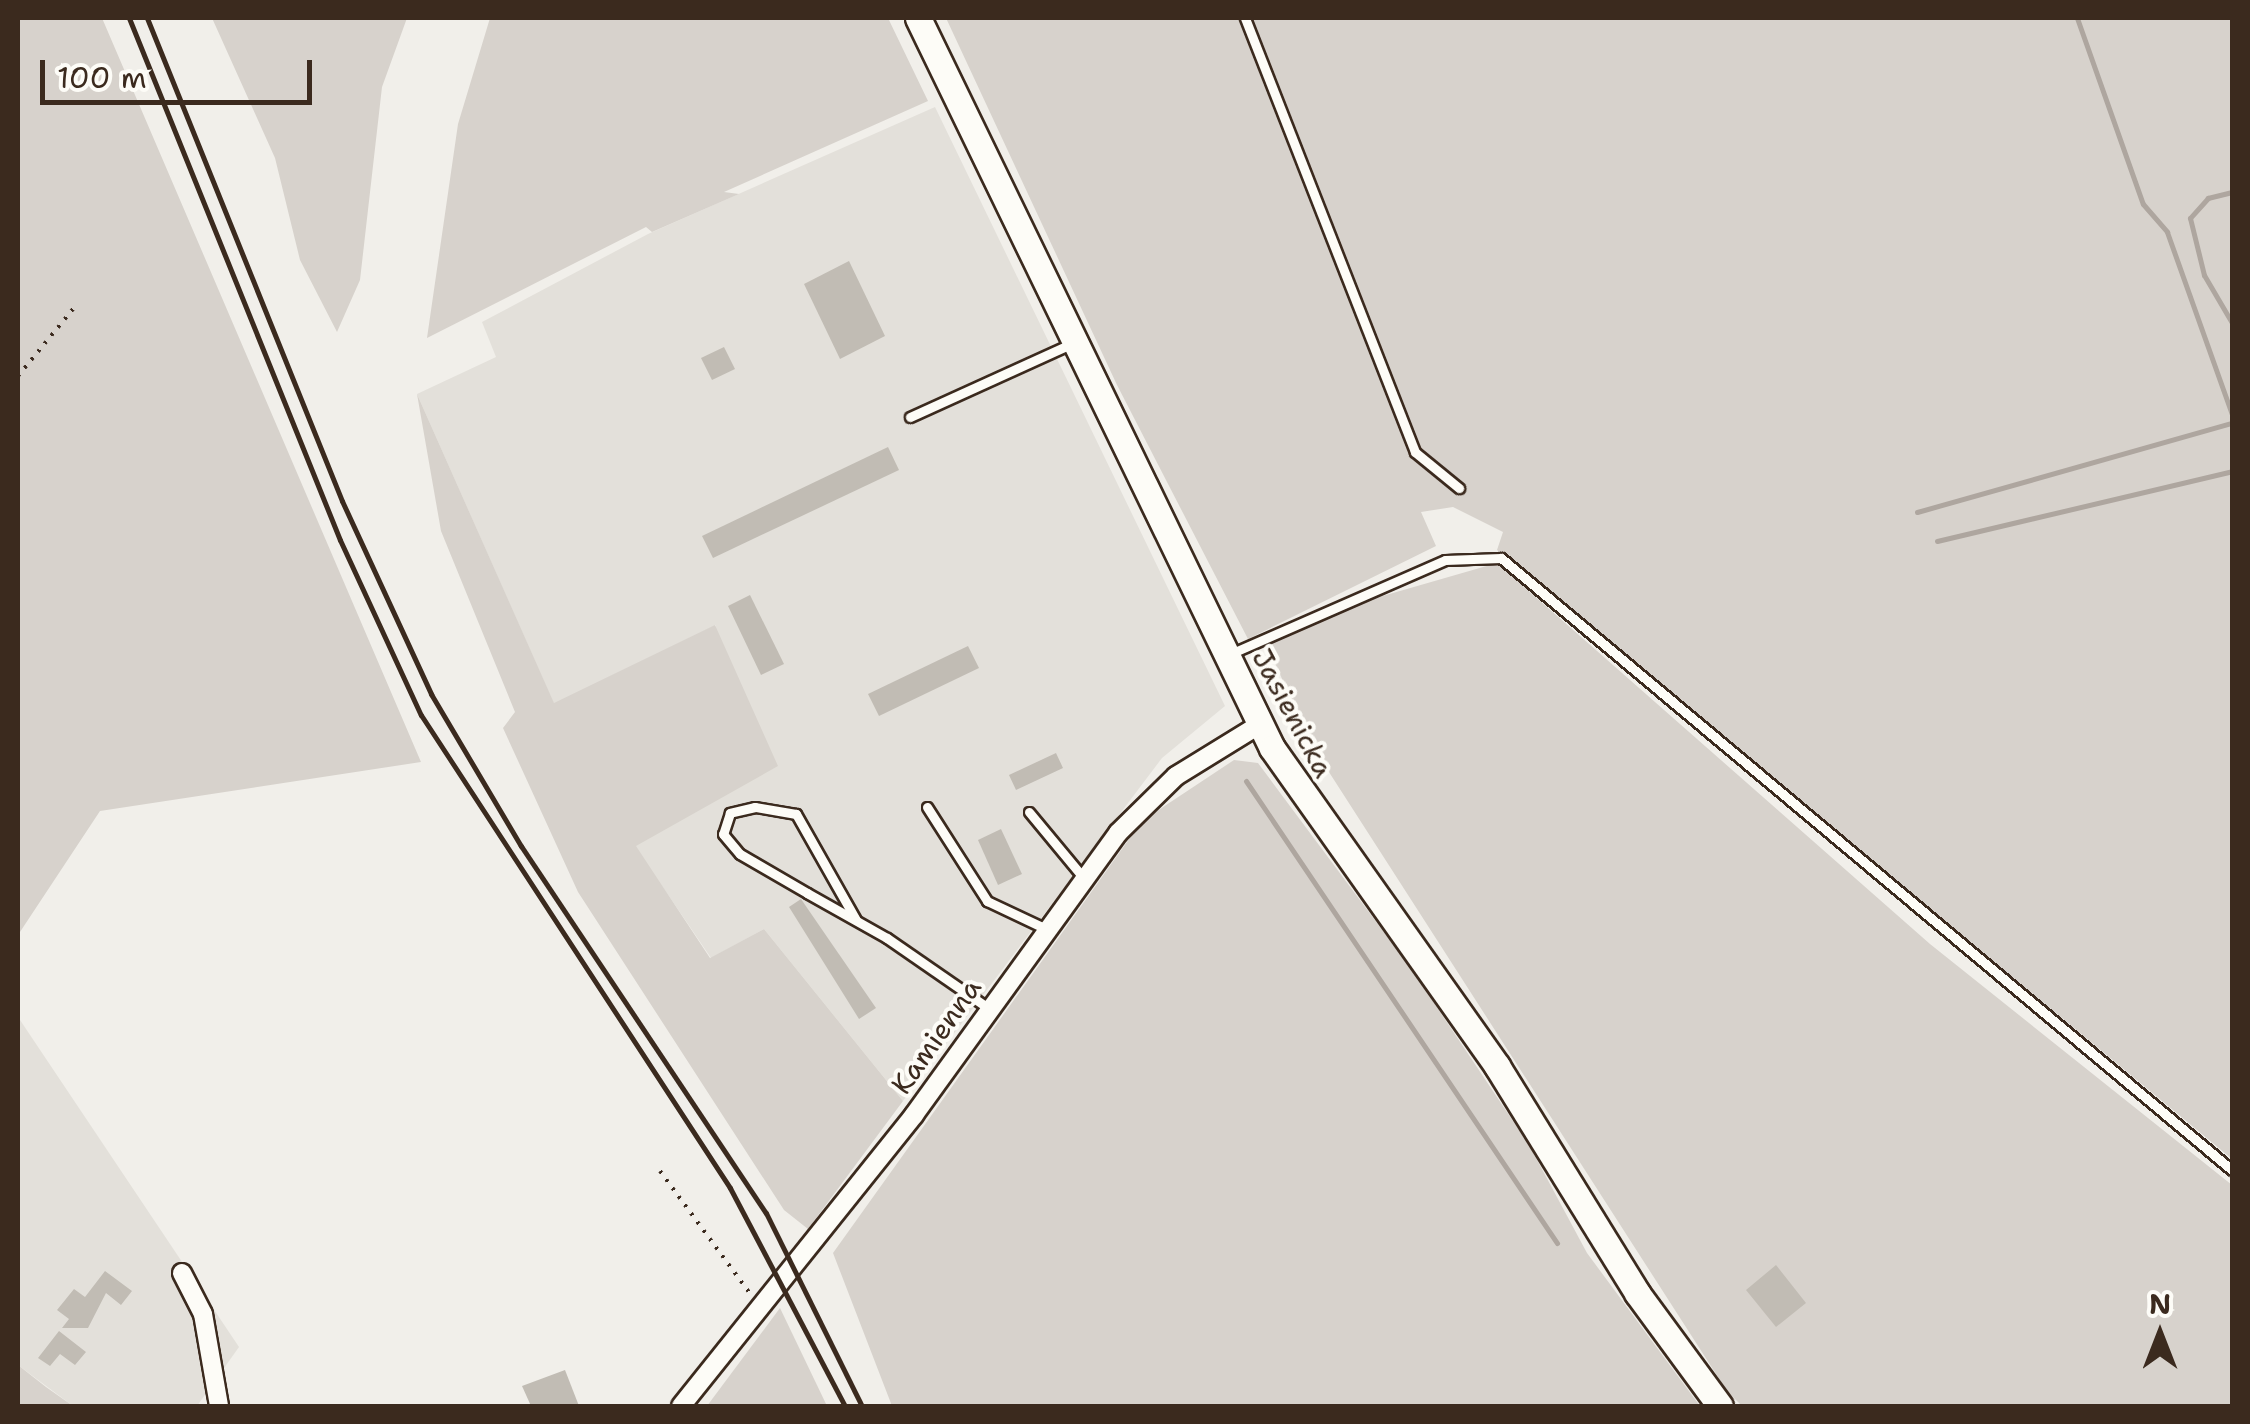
<!DOCTYPE html>
<style>
body{margin:0}
#map{position:relative;width:2250px;height:1424px;overflow:hidden;background:#f1efea;font-family:"Shantell Sans",sans-serif}
div>[style]{position:absolute}
.built>*{inset:0;background:#e3e0da}
.green>*{inset:0;background:#d7d2cc}
.stream>*{height:5px;margin:-2.5px;padding:0 2.5px;transform-origin:2.5px;border-radius:2.5px;background:#aea69f}
.building>*{inset:0;background:#c1bcb4}
.path>*{height:4px;margin-top:-2px;transform-origin:0;background:repeating-linear-gradient(90deg,#3b2a1e 0 2.5px,transparent 0 10.5px)}
.roads{filter:drop-shadow(2px 0 #3b2a1e) drop-shadow(-2px 0 #3b2a1e) drop-shadow(0 2px #3b2a1e) drop-shadow(0 -2px #3b2a1e)}
.service>*{height:9px;margin:-4.5px;padding:0 4.5px;transform-origin:4.5px;border-radius:4.5px;background:#fdfcf7}
.minor>*{height:18px;margin:-9px;padding:0 9px;transform-origin:9px;border-radius:9px;background:#fdfcf7}
.secondary>*{height:25px;margin:-12.5px;padding:0 12.5px;transform-origin:12.5px;border-radius:12.5px;background:#fdfcf7}
.rail>*{height:5px;margin:-2.5px;padding:0 2.5px;transform-origin:2.5px;border-radius:2.5px;background:#3b2a1e}
span{translate:-50% -50%;white-space:nowrap;text-align:center;line-height:1.15;-webkit-text-stroke:8px #fdfcf7;paint-order:stroke}
.street-label{font-size:28px;color:#3b2a1e}
.frame{position:absolute;inset:0;border:20px solid #3b2a1e;pointer-events:none}
.north{position:absolute;left:2110px;top:1284px;width:100px;height:100px;-webkit-text-stroke:8px #fdfcf7;paint-order:stroke;rotate:0deg;font-size:28px;font-weight:700;line-height:40px;text-align:center;color:#3b2a1e}
.north::after{content:'';display:block;margin:auto;width:35px;height:45px;background:#3b2a1e;clip-path:polygon(50% 0,100% 100%,50% 72%,0 100%)}
.scale{position:absolute;left:40px;top:60px;width:272px;height:45px;box-sizing:border-box;border:5px solid #3b2a1e;border-top:0;padding-left:12px;font-size:30px;line-height:35px;white-space:nowrap;color:#3b2a1e;-webkit-text-stroke:8px #fdfcf7;paint-order:stroke}
</style>
<div id="map">
<div class="built">
<div style="clip-path:polygon(935px 107px,1225px 706px,1162px 758px,903px 1101px,764px 929px,711px 958px,635px 846px,716px 625px,554px 704px,417px 394px,496px 357px,482px 322px,648px 234px)"></div>
<div style="clip-path:polygon(18px 1017px,239px 1347px,197px 1406px,73px 1406px,18px 1365px)"></div>
</div>
<div class="green">
<div style="clip-path:polygon(18px 18px,102px 18px,421px 762px,100px 811px,18px 935px)"></div>
<div style="clip-path:polygon(212px 18px,407px 18px,382px 87px,360px 280px,337px 332px,300px 260px,275px 158px)"></div>
<div style="clip-path:polygon(490px 18px,888px 18px,928px 101px,724px 192px,739px 194px,652px 232px,646px 227px,427px 338px,458px 124px)"></div>
<div style="clip-path:polygon(946px 18px,2232px 18px,2232px 1159px,1497px 550px,1503px 532px,1453px 507px,1421px 512px,1436px 546px,1248px 639px,1117px 385px)"></div>
<div style="clip-path:polygon(417px 394px,554px 703px,715px 625px,778px 766px,636px 846px,710px 958px,764px 929px,903px 1101px,808px 1229px,784px 1210px,578px 892px,503px 728px,515px 712px,441px 531px)"></div>
<div style="clip-path:polygon(1497px 563px,1930px 944px,2232px 1185px,2232px 1406px,1742px 1406px,1727px 1391px,1309px 741px,1266px 642px,1341px 608px)"></div>
<div style="clip-path:polygon(1234px 760px,1258px 763px,1412px 970px,1529px 1145px,1587px 1253px,1700px 1406px,892px 1406px,833px 1253px,1142px 821px)"></div>
<div style="clip-path:polygon(780px 1308px,827px 1406px,707px 1406px)"></div>
<div style="clip-path:polygon(18px 1365px,46px 1387px,73px 1406px,18px 1406px)"></div>
</div>
<div class="stream">
<div style="left:2077px;top:18px;width:197px;rotate:70.5deg"></div>
<div style="left:2143px;top:204px;width:37px;rotate:49deg"></div>
<div style="left:2167px;top:232px;width:194px;rotate:70.4deg"></div>
<div style="left:2232px;top:192px;width:25px;rotate:166deg"></div>
<div style="left:2208px;top:198px;width:27px;rotate:132deg"></div>
<div style="left:2190px;top:218px;width:59px;rotate:76.2deg"></div>
<div style="left:2204px;top:275px;width:56px;rotate:59.7deg"></div>
<div style="left:1917px;top:512px;width:327px;rotate:-15.8deg"></div>
<div style="left:1937px;top:541px;width:303px;rotate:-13.3deg"></div>
<div style="left:1246px;top:781px;width:557px;rotate:56.05deg"></div>
</div>
<div class="building">
<div style="clip-path:polygon(849px 261px,885px 336px,840px 359px,804px 284px)"></div>
<div style="clip-path:polygon(724px 347px,735px 369px,712px 380px,701px 358px)"></div>
<div style="clip-path:polygon(888px 447px,899px 470px,713px 558px,702px 536px)"></div>
<div style="clip-path:polygon(750px 595px,784px 664px,761px 675px,728px 606px)"></div>
<div style="clip-path:polygon(968px 646px,979px 668px,879px 716px,868px 694px)"></div>
<div style="clip-path:polygon(1056px 753px,1063px 768px,1016px 790px,1009px 775px)"></div>
<div style="clip-path:polygon(1001px 829px,1022px 874px,998px 885px,978px 840px)"></div>
<div style="clip-path:polygon(801px 899px,876px 1008px,859px 1019px,789px 907px)"></div>
<div style="clip-path:polygon(1776px 1265px,1806px 1303px,1776px 1327px,1746px 1290px)"></div>
<div style="clip-path:polygon(105px 1271px,132px 1291px,121px 1305px,106px 1293px,88px 1328px,62px 1328px,69px 1319px,57px 1310px,74px 1289px,85px 1297px)"></div>
<div style="clip-path:polygon(59px 1331px,86px 1352px,75px 1365px,60px 1354px,50px 1366px,38px 1358px)"></div>
<div style="clip-path:polygon(565px 1370px,579px 1406px,531px 1406px,522px 1386px)"></div>
</div>
<div class="path">
<div style="left:18px;top:376px;width:87px;rotate:-50.6deg"></div>
<div style="left:660px;top:1171px;width:150px;rotate:53.7deg"></div>
</div>
<div class="roads">
<div class="service">
<div style="left:1245px;top:18px;width:466px;rotate:68.6deg"></div>
<div style="left:1415px;top:452px;width:57px;rotate:39.3deg"></div>
<div style="left:910px;top:417px;width:179px;rotate:-24.4deg"></div>
<div style="left:1230px;top:654px;width:235px;rotate:-23.6deg"></div>
<div style="left:1445px;top:560px;width:56px;rotate:-2deg"></div>
<div style="left:1501px;top:558px;width:953px;rotate:39.94deg"></div>
<div style="left:927px;top:807px;width:112px;rotate:57.4deg"></div>
<div style="left:987px;top:901px;width:63px;rotate:25.3deg"></div>
<div style="left:1029px;top:812px;width:83px;rotate:50.4deg"></div>
<div style="left:856px;top:920px;width:122px;rotate:-119.5deg"></div>
<div style="left:796px;top:814px;width:42px;rotate:-170.3deg"></div>
<div style="left:755px;top:807px;width:26px;rotate:167deg"></div>
<div style="left:730px;top:813px;width:22px;rotate:108deg"></div>
<div style="left:723px;top:834px;width:26px;rotate:50deg"></div>
<div style="left:740px;top:854px;width:78px;rotate:30.2deg"></div>
<div style="left:807px;top:893px;width:92px;rotate:29.4deg"></div>
<div style="left:887px;top:938px;width:126px;rotate:34.7deg"></div>
</div>
<div class="minor">
<div style="left:182px;top:1273px;width:46px;rotate:62.9deg"></div>
<div style="left:203px;top:1314px;width:93px;rotate:80.1deg"></div>
<div style="left:681px;top:1406px;width:373px;rotate:-51.3deg"></div>
<div style="left:914px;top:1115px;width:348px;rotate:-54.1deg"></div>
<div style="left:1118px;top:833px;width:81px;rotate:-44.5deg"></div>
<div style="left:1176px;top:776px;width:97px;rotate:-31.6deg"></div>
</div>
<div class="secondary">
<div style="left:918px;top:18px;width:811px;rotate:64.13deg"></div>
<div style="left:1272px;top:748px;width:390px;rotate:54.7deg"></div>
<div style="left:1497px;top:1066px;width:267px;rotate:58.3deg"></div>
<div style="left:1637px;top:1293px;width:140px;rotate:53.7deg"></div>
</div>
</div>
<div class="rail">
<div style="left:129px;top:18px;width:563px;rotate:67.99deg"></div>
<div style="left:340px;top:540px;width:193px;rotate:65.2deg"></div>
<div style="left:421px;top:715px;width:565px;rotate:56.84deg"></div>
<div style="left:730px;top:1188px;width:246px;rotate:62.2deg"></div>
<div style="left:147px;top:18px;width:521px;rotate:68.01deg"></div>
<div style="left:342px;top:501px;width:213px;rotate:65.2deg"></div>
<div style="left:431px;top:694px;width:177px;rotate:59.4deg"></div>
<div style="left:521px;top:846px;width:441px;rotate:56.3deg"></div>
<div style="left:766px;top:1213px;width:216px;rotate:63.6deg"></div>
</div>
<div class="street-label">
<span style="left:1293px;top:713px;rotate:62deg">Jasienicka</span>
<span style="left:936px;top:1036px;rotate:-55deg">Kamienna</span>
</div>
<div class="frame"></div>
<div class="north">N</div>
<div class="scale">100 m</div>
</div>
